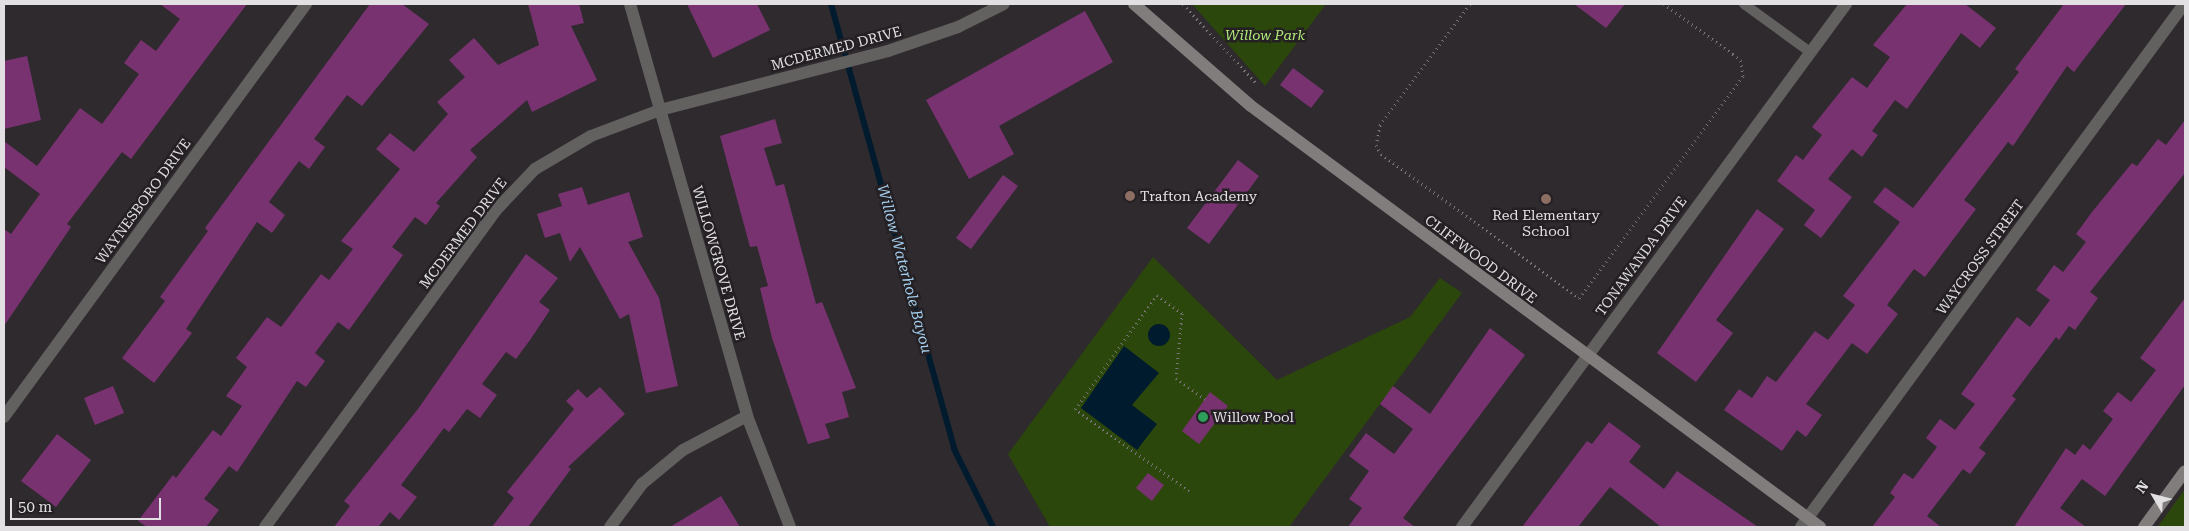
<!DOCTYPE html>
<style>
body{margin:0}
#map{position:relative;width:2189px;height:531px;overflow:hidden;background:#2e2a2e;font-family:"Roboto Serif",serif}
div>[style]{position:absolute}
.green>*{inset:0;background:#2c470b}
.water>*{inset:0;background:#001b2e}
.round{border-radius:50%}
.stream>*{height:6px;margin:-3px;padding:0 3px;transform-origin:3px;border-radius:3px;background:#001b2e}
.building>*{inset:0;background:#793270}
.path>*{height:3px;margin-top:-1.5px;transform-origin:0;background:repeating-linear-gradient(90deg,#797579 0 1px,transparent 0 5px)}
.lane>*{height:10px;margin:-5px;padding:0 5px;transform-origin:5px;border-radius:5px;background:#636060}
.street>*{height:12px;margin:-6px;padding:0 6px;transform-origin:6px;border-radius:6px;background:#636060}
.secondary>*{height:12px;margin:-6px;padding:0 6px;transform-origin:6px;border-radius:6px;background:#827d7d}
.dots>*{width:14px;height:14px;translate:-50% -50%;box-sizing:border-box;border:2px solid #242024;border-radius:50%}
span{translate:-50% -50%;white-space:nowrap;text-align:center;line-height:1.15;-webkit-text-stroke:5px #242024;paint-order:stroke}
.park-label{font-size:14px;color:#b0eb79;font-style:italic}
.street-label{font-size:14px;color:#e2e0e2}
.poi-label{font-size:14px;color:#e2e0e2}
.left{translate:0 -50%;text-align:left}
.water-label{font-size:15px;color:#a6cfef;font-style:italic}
.frame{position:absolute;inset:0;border:5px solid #e2e0e2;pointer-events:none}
.north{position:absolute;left:2129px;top:471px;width:50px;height:50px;-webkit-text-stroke:4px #242024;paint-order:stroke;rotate:307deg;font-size:14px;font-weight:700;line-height:20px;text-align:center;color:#e2e0e2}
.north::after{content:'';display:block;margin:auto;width:18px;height:22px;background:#e2e0e2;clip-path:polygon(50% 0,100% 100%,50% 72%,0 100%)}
.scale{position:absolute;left:10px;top:498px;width:151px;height:22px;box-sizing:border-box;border:2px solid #e2e0e2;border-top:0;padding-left:6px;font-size:15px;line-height:18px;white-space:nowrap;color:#e2e0e2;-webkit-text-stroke:4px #242024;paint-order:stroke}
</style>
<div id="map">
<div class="green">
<div style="clip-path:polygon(1192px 4px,1326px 4px,1265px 86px)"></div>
<div style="clip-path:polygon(1153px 257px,1277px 380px,1410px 317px,1440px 278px,1462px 293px,1289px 527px,1050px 527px,1008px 454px)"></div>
<div style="clip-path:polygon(2185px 489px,2185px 527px,2158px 527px,2159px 525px)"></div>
</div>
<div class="water">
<div class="round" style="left:1148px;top:324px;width:22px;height:22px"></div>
<div style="clip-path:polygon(1124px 346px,1159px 373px,1132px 405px,1157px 424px,1137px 450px,1081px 408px)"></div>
</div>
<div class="stream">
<div style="left:831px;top:4px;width:462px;rotate:74.5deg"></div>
<div style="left:954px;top:449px;width:87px;rotate:63.4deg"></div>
</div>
<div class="building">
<div style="clip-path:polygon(160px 4px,247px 4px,131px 159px,122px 152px,67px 224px,71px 227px,4px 326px,4px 229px,11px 234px,40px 194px,4px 167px,4px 141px,37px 166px,80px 108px,102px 124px,139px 74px,124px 63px,141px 40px,156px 51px,180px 19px)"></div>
<div style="clip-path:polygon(370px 4px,402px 4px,429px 24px,362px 106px,347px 95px,314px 139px,325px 147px,309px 169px,299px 161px,269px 202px,285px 215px,272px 233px,257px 222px,186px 329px,192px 333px,154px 383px,122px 358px,165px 301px,160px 297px,208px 231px,205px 228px)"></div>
<div style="clip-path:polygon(528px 4px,579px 4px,584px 23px,571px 26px,597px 80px,532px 112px,527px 100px,470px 150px,477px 157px,436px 203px,440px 206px,426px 225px,415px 217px,392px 247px,403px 255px,349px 330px,338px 322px,315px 353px,325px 361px,306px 387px,297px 381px,237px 472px,229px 466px,204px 499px,219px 510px,206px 527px,147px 527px,138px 521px,173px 475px,176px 478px,213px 430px,221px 436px,242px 406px,226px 396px,247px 367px,236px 358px,267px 317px,281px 327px,321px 274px,329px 280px,353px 249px,341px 241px,400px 169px,376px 149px,390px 133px,414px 152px,448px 114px,437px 102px,465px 77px,449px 60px,474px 38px,498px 65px,539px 45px)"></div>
<div style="clip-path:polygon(687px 4px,757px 4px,770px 30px,713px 58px)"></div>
<div style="clip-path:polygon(1574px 4px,1625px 4px,1606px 28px)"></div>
<div style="clip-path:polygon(1907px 4px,1965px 4px,1996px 28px,1980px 48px,1961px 33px,1907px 109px,1895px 100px,1872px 131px,1878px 135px,1862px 157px,1852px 149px,1828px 179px,1852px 197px,1821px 238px,1804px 225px,1815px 210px,1777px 181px,1796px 155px,1803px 160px,1822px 135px,1812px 127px,1852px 77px,1867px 88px,1890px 57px,1873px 45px)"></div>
<div style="clip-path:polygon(2064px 4px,2126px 4px,2074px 72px,2067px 66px,2013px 146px,2008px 142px,1964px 200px,1976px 209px,1925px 277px,1914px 269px,1887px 305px,1898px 314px,1867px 354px,1852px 343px,1806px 404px,1822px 415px,1806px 437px,1797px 430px,1782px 451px,1724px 410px,1739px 389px,1752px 398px,1767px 376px,1776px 382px,1815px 331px,1828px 340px,1855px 305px,1843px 296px,1900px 222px,1873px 202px,1885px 187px,1913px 208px,2019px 72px,2015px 69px)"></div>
<div style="clip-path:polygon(1085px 11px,1113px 62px,999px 126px,1014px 154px,969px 179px,926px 100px)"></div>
<div style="clip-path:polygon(27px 56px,41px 120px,4px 129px,4px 61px)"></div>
<div style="clip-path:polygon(1293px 68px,1324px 91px,1311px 108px,1280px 85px)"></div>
<div style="clip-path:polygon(775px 119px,782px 143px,764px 148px,776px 186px,784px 184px,816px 304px,822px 302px,856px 388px,842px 392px,849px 417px,825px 424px,830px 438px,808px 444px,772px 338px,760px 288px,768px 286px,757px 246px,750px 247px,720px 136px)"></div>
<div style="clip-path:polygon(2185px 120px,2185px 173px,2090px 292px,2098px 298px,2075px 330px,2069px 326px,2059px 340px,2056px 337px,2012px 396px,2016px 399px,1979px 448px,1986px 453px,1970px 474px,1963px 469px,1927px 516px,1941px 527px,1872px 527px,1895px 497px,1890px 493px,1904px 473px,1913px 479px,1937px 447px,1926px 438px,1940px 419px,1955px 430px,1975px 404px,1961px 394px,2017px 317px,2030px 327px,2050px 300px,2036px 290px,2054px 265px,2063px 272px,2086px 242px,2076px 234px,2092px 212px,2132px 163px,2137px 166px,2158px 139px,2166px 145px)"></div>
<div style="clip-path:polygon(1238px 160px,1259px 176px,1209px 244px,1187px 228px)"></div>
<div style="clip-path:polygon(1003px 175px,1018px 186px,971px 249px,956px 238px)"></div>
<div style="clip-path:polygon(582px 187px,588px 205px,629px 192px,643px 237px,628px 242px,659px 298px,678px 386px,646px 393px,629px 314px,620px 319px,580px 247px,570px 262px,560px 233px,545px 238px,537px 214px,562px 206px,558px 194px)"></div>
<div style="clip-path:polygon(1757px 209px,1784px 229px,1716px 320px,1733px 333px,1696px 382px,1657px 353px)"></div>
<div style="clip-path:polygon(526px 254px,558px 278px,539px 302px,550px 310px,530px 340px,516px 359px,506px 352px,482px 384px,497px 395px,480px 418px,467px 409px,449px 432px,444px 428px,401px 485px,417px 497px,399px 520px,390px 512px,378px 527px,334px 527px,350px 506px,344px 501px,418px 409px)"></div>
<div style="clip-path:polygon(2185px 298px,2185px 385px,2105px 496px,2082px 479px,2060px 508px,2086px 527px,2014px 527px,2066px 448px,2075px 455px,2083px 444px,2090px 450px,2113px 419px,2103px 411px,2118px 392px,2131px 402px,2156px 370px,2140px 358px)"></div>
<div style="clip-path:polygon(1490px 328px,1525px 355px,1403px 518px,1415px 527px,1348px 527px,1362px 508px,1349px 499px,1369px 471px,1349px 456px,1366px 433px,1394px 454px,1413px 429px,1380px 404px,1393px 386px,1430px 414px)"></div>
<div style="clip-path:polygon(113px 386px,124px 413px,95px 425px,84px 398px)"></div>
<div style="clip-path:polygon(600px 387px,625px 414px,568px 467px,571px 469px,528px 527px,492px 527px,514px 498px,507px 492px,574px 409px,566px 401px,578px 389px,587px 398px)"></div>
<div style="clip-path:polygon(1210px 392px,1228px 406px,1199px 444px,1182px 431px)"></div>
<div style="clip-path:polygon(1609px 422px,1641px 446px,1629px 462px,1664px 489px,1677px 471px,1758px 527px,1661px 527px,1610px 487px,1578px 527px,1522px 527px,1587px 441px,1592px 444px)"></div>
<div style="clip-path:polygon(57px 434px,91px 460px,56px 507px,21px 481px)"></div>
<div style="clip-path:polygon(1148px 473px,1164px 485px,1152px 501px,1136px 488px)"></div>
<div style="clip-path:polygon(721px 496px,740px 527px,670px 527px)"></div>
</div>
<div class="path">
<div style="left:1183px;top:4px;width:109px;rotate:47.2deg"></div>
<div style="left:1470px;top:4px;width:151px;rotate:126.6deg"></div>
<div style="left:1380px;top:125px;width:20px;rotate:101deg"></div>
<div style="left:1376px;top:145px;width:10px;rotate:61deg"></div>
<div style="left:1381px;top:154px;width:245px;rotate:36deg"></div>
<div style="left:1579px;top:298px;width:276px;rotate:-53.5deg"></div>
<div style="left:1743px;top:76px;width:15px;rotate:-98deg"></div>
<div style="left:1741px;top:61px;width:11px;rotate:-139deg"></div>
<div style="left:1733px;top:54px;width:85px;rotate:-144.1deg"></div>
<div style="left:1189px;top:491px;width:140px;rotate:-144.3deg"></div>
<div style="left:1075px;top:409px;width:140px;rotate:-54.3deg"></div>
<div style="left:1157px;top:295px;width:31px;rotate:36deg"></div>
<div style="left:1182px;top:313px;width:65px;rotate:95.3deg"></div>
<div style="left:1176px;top:378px;width:36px;rotate:36deg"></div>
</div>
<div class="lane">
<div style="left:1744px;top:4px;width:82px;rotate:36deg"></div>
</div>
<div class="street">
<div style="left:630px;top:4px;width:428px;rotate:74.1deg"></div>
<div style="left:747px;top:416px;width:119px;rotate:68.8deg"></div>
<div style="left:4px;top:417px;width:512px;rotate:-53.82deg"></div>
<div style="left:265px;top:527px;width:392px;rotate:-53.9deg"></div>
<div style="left:496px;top:210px;width:57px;rotate:-46.4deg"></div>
<div style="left:535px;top:169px;width:65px;rotate:-30.5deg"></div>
<div style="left:591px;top:136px;width:74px;rotate:-20.6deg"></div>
<div style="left:660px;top:110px;width:236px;rotate:-14.5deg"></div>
<div style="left:888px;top:51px;width:74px;rotate:-18.9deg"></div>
<div style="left:958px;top:27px;width:51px;rotate:-26.6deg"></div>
<div style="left:610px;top:527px;width:54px;rotate:-53.3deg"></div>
<div style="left:642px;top:484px;width:53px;rotate:-39.7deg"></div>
<div style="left:683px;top:450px;width:72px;rotate:-28deg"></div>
<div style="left:1462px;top:527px;width:649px;rotate:-53.71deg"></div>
<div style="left:1801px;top:527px;width:648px;rotate:-53.78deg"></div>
</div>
<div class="secondary">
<div style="left:1134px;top:4px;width:155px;rotate:41.1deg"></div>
<div style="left:1251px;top:106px;width:708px;rotate:36.5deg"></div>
<div style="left:2144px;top:527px;width:69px;rotate:-53.8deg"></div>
</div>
<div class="dots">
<div style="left:1130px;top:196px;background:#8d6e63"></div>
<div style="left:1546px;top:199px;background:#8d6e63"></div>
<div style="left:1203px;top:417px;background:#2e9e5b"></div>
</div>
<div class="park-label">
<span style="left:1265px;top:35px">Willow Park</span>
</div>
<div class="street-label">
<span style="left:836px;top:48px;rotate:-15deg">MCDERMED DRIVE</span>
<span style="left:143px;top:201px;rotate:-54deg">WAYNESBORO DRIVE</span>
<span style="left:463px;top:233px;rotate:-53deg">MCDERMED DRIVE</span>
<span style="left:1641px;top:256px;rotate:-54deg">TONAWANDA DRIVE</span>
<span style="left:1980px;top:257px;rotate:-54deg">WAYCROSS STREET</span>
<span style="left:1481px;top:259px;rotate:37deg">CLIFFWOOD DRIVE</span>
<span style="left:719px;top:263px;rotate:74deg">WILLOWGROVE DRIVE</span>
</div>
<div class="poi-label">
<span class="left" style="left:1140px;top:196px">Trafton Academy</span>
<span style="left:1546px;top:223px">Red Elementary<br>School</span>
<span class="left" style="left:1213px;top:417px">Willow Pool</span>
</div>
<div class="water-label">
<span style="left:904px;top:269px;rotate:75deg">Willow Waterhole Bayou</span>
</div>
<div class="frame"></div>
<div class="north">N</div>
<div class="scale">50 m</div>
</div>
